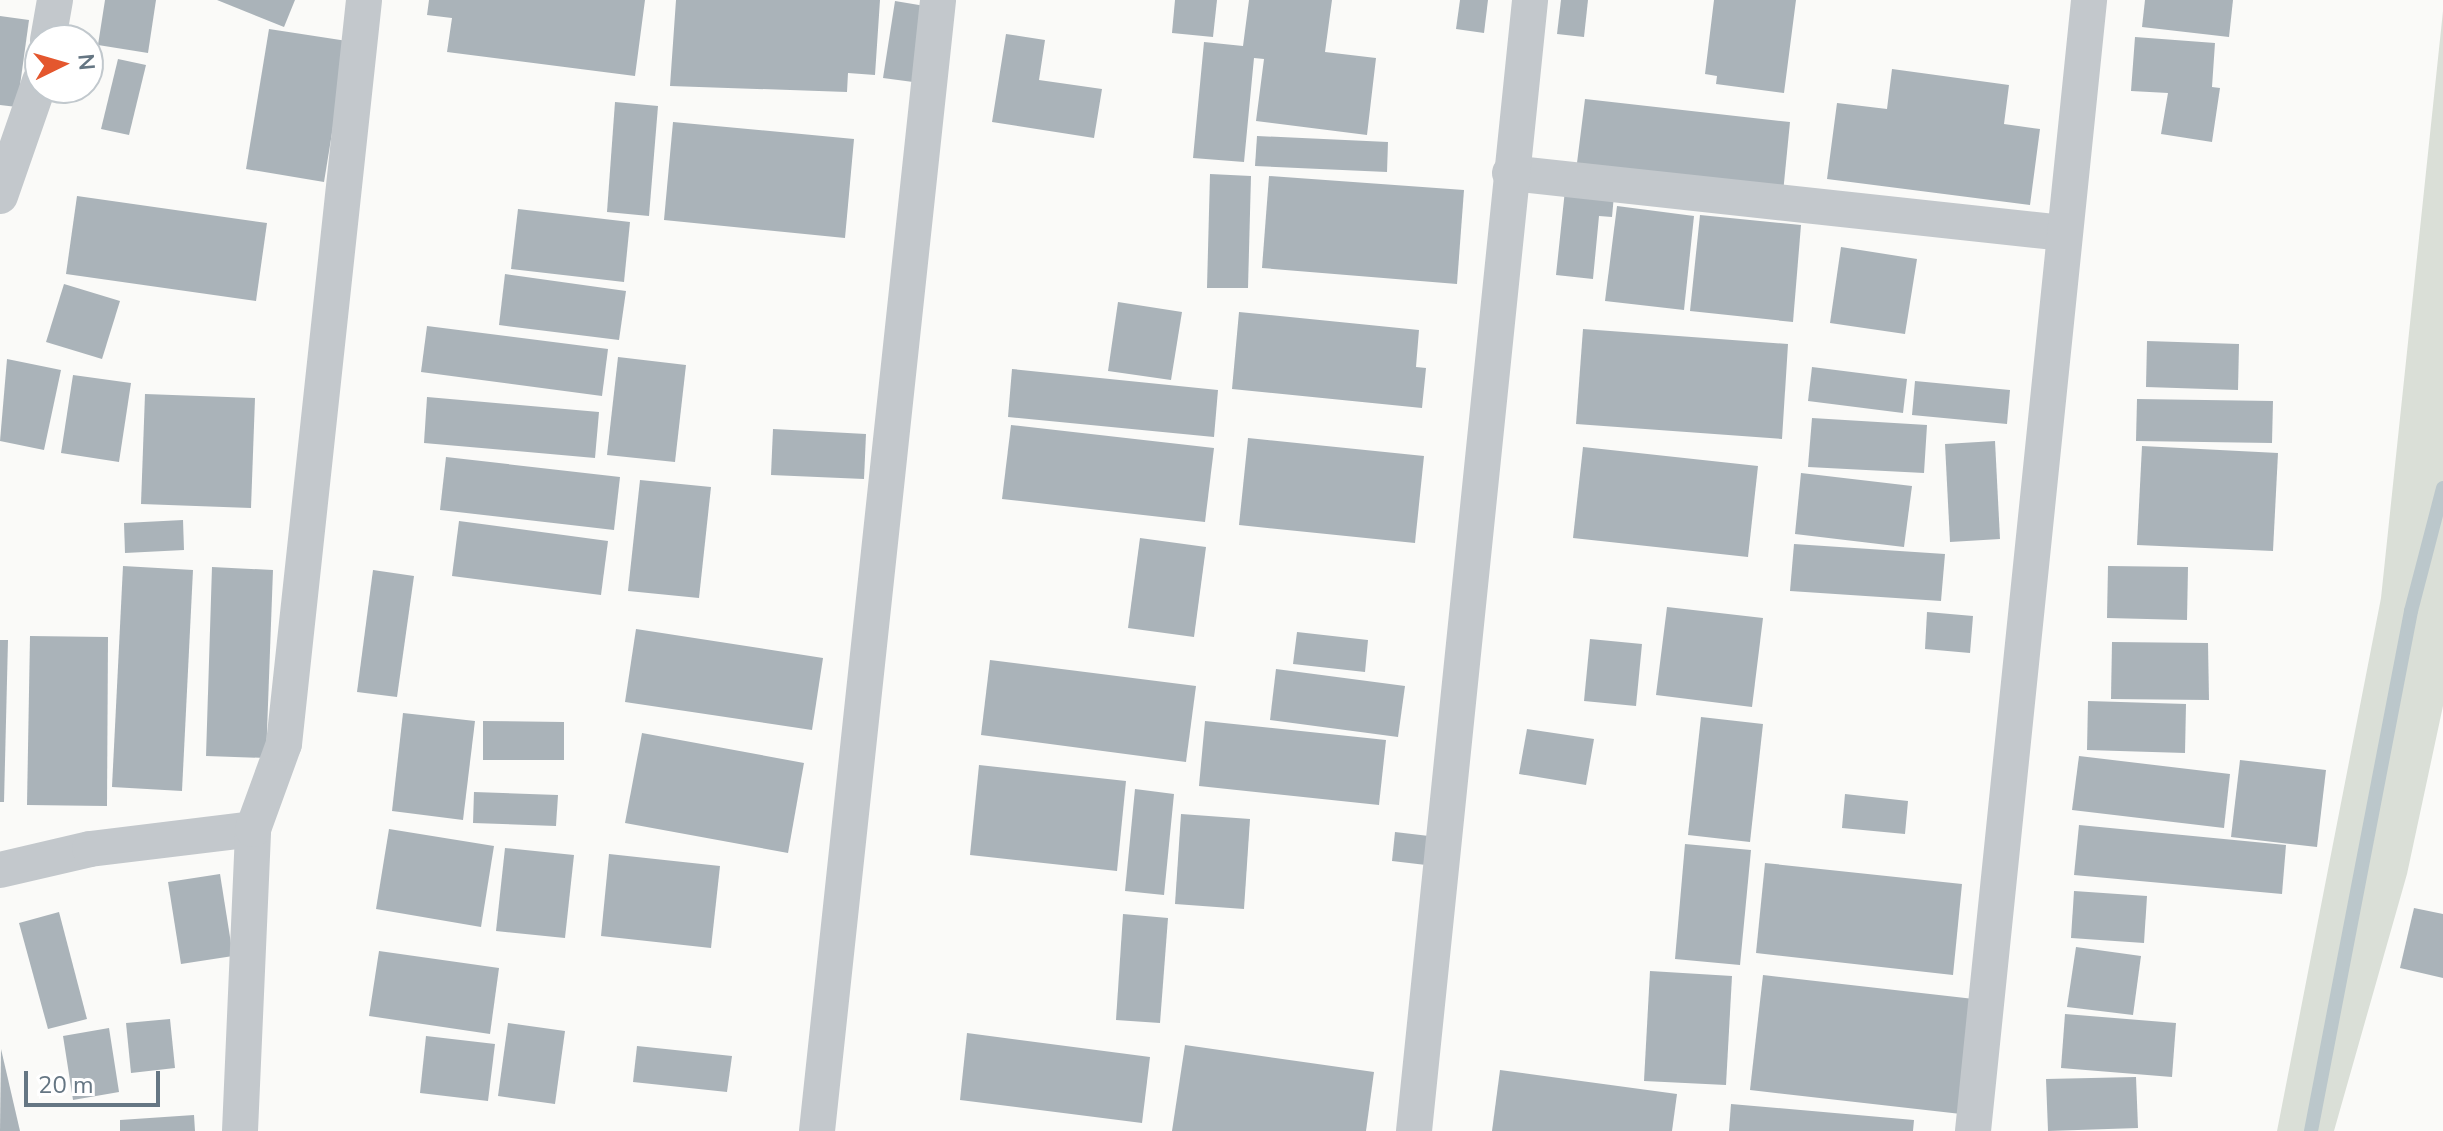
<!DOCTYPE html>
<style>
body{margin:0}
#map{position:relative;width:2443px;height:1131px;overflow:hidden;background:#fafaf8;font-family:"Nunito Sans",sans-serif}
div>[style]{position:absolute}
.green>*{inset:0;background:#dadfd7}
.stream>*{height:14px;margin:-7px;padding:0 7px;transform-origin:7px;border-radius:7px;background:#bbc7cb}
.building>*{inset:0;background:#aab3b9}
.street>*{height:36px;margin:-18px;padding:0 18px;transform-origin:18px;border-radius:18px;background:#c3c8cc}
span{translate:-50% -50%;white-space:nowrap;text-align:center;line-height:1.15;-webkit-text-stroke:8px #fff;paint-order:stroke}
.north{position:absolute;left:24px;top:24px;width:80px;height:80px;box-sizing:border-box;background:#fff;border:2px solid #c1c8cd;border-radius:50%;rotate:85deg;font-size:22px;font-weight:700;line-height:32px;text-align:center;color:#657683}
.north::after{content:'';display:block;margin:auto;width:28px;height:36px;background:#e4572e;clip-path:polygon(50% 0,100% 100%,50% 72%,0 100%)}
.scale{position:absolute;left:24px;top:1071px;width:136px;height:36px;box-sizing:border-box;border:4px solid #657683;border-top:0;padding-left:10px;font-size:24px;line-height:28px;white-space:nowrap;color:#657683;-webkit-text-stroke:6px #fff;paint-order:stroke}
</style>
<div id="map">
<div class="green">
<div style="clip-path:polygon(2443px 11px,2443px 706px,2407px 874px,2334px 1131px,2277px 1131px,2381px 598px)"></div>
</div>
<div class="stream">
<div style="left:2311px;top:1131px;width:530px;rotate:-79.11deg"></div>
<div style="left:2411px;top:611px;width:127px;rotate:-75.4deg"></div>
</div>
<div class="building">
<div style="clip-path:polygon(105px 0,156px 0,148px 53px,98px 45px)"></div>
<div style="clip-path:polygon(217px 0,295px 0,284px 27px)"></div>
<div style="clip-path:polygon(429px 0,645px 0,635px 76px,447px 52px,452px 18px,427px 15px)"></div>
<div style="clip-path:polygon(676px 0,880px 0,875px 75px,848px 73px,847px 92px,670px 86px)"></div>
<div style="clip-path:polygon(1175px 0,1217px 0,1213px 37px,1172px 33px)"></div>
<div style="clip-path:polygon(1249px 0,1332px 0,1325px 52px,1376px 58px,1367px 135px,1256px 121px,1264px 59px,1254px 58px,1244px 162px,1193px 158px,1204px 42px,1243px 46px)"></div>
<div style="clip-path:polygon(1460px 0,1488px 0,1484px 33px,1456px 29px)"></div>
<div style="clip-path:polygon(1561px 0,1588px 0,1584px 37px,1557px 34px)"></div>
<div style="clip-path:polygon(1714px 0,1796px 0,1784px 93px,1716px 84px,1717px 76px,1705px 74px)"></div>
<div style="clip-path:polygon(2145px 0,2233px 0,2229px 37px,2142px 27px)"></div>
<div style="clip-path:polygon(895px 1px,925px 6px,913px 82px,883px 78px)"></div>
<div style="clip-path:polygon(0 16px,29px 20px,17px 107px,0 105px)"></div>
<div style="clip-path:polygon(269px 29px,347px 41px,324px 182px,246px 169px)"></div>
<div style="clip-path:polygon(1006px 34px,1045px 40px,1039px 80px,1102px 89px,1094px 138px,992px 122px)"></div>
<div style="clip-path:polygon(2135px 37px,2215px 43px,2212px 87px,2220px 88px,2212px 142px,2161px 134px,2168px 93px,2131px 91px)"></div>
<div style="clip-path:polygon(118px 59px,146px 65px,129px 135px,101px 129px)"></div>
<div style="clip-path:polygon(1892px 69px,2009px 85px,2004px 124px,2040px 129px,2030px 205px,1827px 179px,1837px 103px,1887px 109px)"></div>
<div style="clip-path:polygon(1585px 99px,1790px 122px,1783px 193px,1576px 171px)"></div>
<div style="clip-path:polygon(615px 102px,658px 106px,649px 216px,607px 212px)"></div>
<div style="clip-path:polygon(673px 122px,854px 139px,845px 238px,664px 220px)"></div>
<div style="clip-path:polygon(1257px 136px,1388px 142px,1387px 172px,1255px 166px)"></div>
<div style="clip-path:polygon(1210px 174px,1251px 176px,1248px 288px,1207px 288px)"></div>
<div style="clip-path:polygon(1269px 176px,1464px 190px,1457px 284px,1262px 268px)"></div>
<div style="clip-path:polygon(1565px 190px,1614px 195px,1612px 217px,1599px 216px,1593px 279px,1556px 275px)"></div>
<div style="clip-path:polygon(77px 196px,267px 223px,256px 301px,66px 274px)"></div>
<div style="clip-path:polygon(1617px 206px,1694px 216px,1684px 310px,1605px 301px)"></div>
<div style="clip-path:polygon(518px 209px,630px 222px,624px 282px,511px 269px)"></div>
<div style="clip-path:polygon(1700px 215px,1801px 225px,1793px 322px,1690px 311px)"></div>
<div style="clip-path:polygon(1841px 247px,1917px 259px,1905px 334px,1830px 323px)"></div>
<div style="clip-path:polygon(505px 274px,626px 291px,619px 340px,499px 325px)"></div>
<div style="clip-path:polygon(64px 284px,120px 301px,102px 359px,46px 342px)"></div>
<div style="clip-path:polygon(1118px 302px,1182px 312px,1171px 380px,1108px 371px)"></div>
<div style="clip-path:polygon(1239px 312px,1419px 330px,1416px 367px,1426px 368px,1422px 408px,1232px 389px)"></div>
<div style="clip-path:polygon(427px 326px,608px 349px,602px 396px,421px 372px)"></div>
<div style="clip-path:polygon(1583px 329px,1788px 344px,1782px 439px,1576px 424px)"></div>
<div style="clip-path:polygon(2147px 341px,2239px 344px,2238px 390px,2146px 387px)"></div>
<div style="clip-path:polygon(618px 357px,686px 365px,675px 462px,607px 455px)"></div>
<div style="clip-path:polygon(7px 359px,61px 370px,44px 450px,0 441px)"></div>
<div style="clip-path:polygon(1812px 367px,1907px 379px,1903px 413px,1808px 401px)"></div>
<div style="clip-path:polygon(1012px 369px,1218px 390px,1214px 437px,1008px 417px)"></div>
<div style="clip-path:polygon(73px 375px,131px 383px,119px 462px,61px 453px)"></div>
<div style="clip-path:polygon(1915px 381px,2010px 390px,2007px 424px,1912px 415px)"></div>
<div style="clip-path:polygon(145px 394px,255px 398px,251px 508px,141px 504px)"></div>
<div style="clip-path:polygon(427px 397px,599px 412px,595px 458px,424px 443px)"></div>
<div style="clip-path:polygon(2137px 399px,2273px 401px,2272px 443px,2136px 441px)"></div>
<div style="clip-path:polygon(1812px 418px,1927px 425px,1924px 473px,1808px 467px)"></div>
<div style="clip-path:polygon(1011px 425px,1214px 448px,1205px 522px,1002px 499px)"></div>
<div style="clip-path:polygon(773px 429px,866px 434px,864px 479px,771px 475px)"></div>
<div style="clip-path:polygon(1248px 438px,1424px 456px,1415px 543px,1239px 525px)"></div>
<div style="clip-path:polygon(1995px 441px,2000px 539px,1950px 542px,1945px 444px)"></div>
<div style="clip-path:polygon(2142px 446px,2278px 453px,2273px 551px,2137px 545px)"></div>
<div style="clip-path:polygon(1583px 447px,1758px 466px,1748px 557px,1573px 538px)"></div>
<div style="clip-path:polygon(446px 457px,620px 477px,614px 530px,440px 510px)"></div>
<div style="clip-path:polygon(1801px 473px,1912px 486px,1904px 547px,1795px 534px)"></div>
<div style="clip-path:polygon(640px 480px,711px 487px,699px 598px,628px 591px)"></div>
<div style="clip-path:polygon(183px 520px,184px 550px,125px 553px,124px 523px)"></div>
<div style="clip-path:polygon(459px 521px,608px 541px,601px 595px,452px 576px)"></div>
<div style="clip-path:polygon(1140px 538px,1206px 547px,1194px 637px,1128px 628px)"></div>
<div style="clip-path:polygon(1794px 544px,1945px 554px,1941px 601px,1790px 591px)"></div>
<div style="clip-path:polygon(123px 566px,193px 570px,182px 791px,112px 787px)"></div>
<div style="clip-path:polygon(2108px 566px,2188px 567px,2187px 620px,2107px 618px)"></div>
<div style="clip-path:polygon(212px 567px,273px 570px,266px 758px,206px 756px)"></div>
<div style="clip-path:polygon(373px 570px,414px 576px,397px 697px,357px 692px)"></div>
<div style="clip-path:polygon(1667px 607px,1763px 618px,1752px 707px,1656px 695px)"></div>
<div style="clip-path:polygon(1927px 612px,1973px 616px,1970px 653px,1925px 649px)"></div>
<div style="clip-path:polygon(636px 629px,823px 658px,812px 730px,625px 702px)"></div>
<div style="clip-path:polygon(1297px 632px,1368px 640px,1365px 672px,1293px 664px)"></div>
<div style="clip-path:polygon(30px 636px,108px 637px,107px 806px,27px 805px)"></div>
<div style="clip-path:polygon(1590px 639px,1642px 644px,1636px 706px,1584px 701px)"></div>
<div style="clip-path:polygon(0 640px,8px 640px,4px 802px,0 802px)"></div>
<div style="clip-path:polygon(2112px 642px,2208px 643px,2209px 700px,2111px 699px)"></div>
<div style="clip-path:polygon(990px 660px,1196px 686px,1186px 762px,981px 735px)"></div>
<div style="clip-path:polygon(1276px 669px,1405px 686px,1398px 737px,1270px 720px)"></div>
<div style="clip-path:polygon(2088px 701px,2186px 704px,2185px 753px,2087px 750px)"></div>
<div style="clip-path:polygon(403px 713px,475px 721px,463px 820px,392px 811px)"></div>
<div style="clip-path:polygon(1701px 717px,1763px 724px,1750px 842px,1688px 835px)"></div>
<div style="clip-path:polygon(483px 721px,564px 722px,564px 760px,483px 760px)"></div>
<div style="clip-path:polygon(1205px 721px,1386px 740px,1379px 805px,1199px 786px)"></div>
<div style="clip-path:polygon(1527px 729px,1594px 739px,1586px 785px,1519px 774px)"></div>
<div style="clip-path:polygon(642px 733px,804px 763px,788px 853px,625px 823px)"></div>
<div style="clip-path:polygon(2079px 756px,2230px 774px,2224px 828px,2072px 810px)"></div>
<div style="clip-path:polygon(2240px 760px,2326px 770px,2317px 847px,2231px 837px)"></div>
<div style="clip-path:polygon(979px 765px,1126px 781px,1117px 871px,970px 855px)"></div>
<div style="clip-path:polygon(1135px 789px,1174px 794px,1164px 895px,1125px 891px)"></div>
<div style="clip-path:polygon(474px 792px,558px 795px,556px 826px,473px 823px)"></div>
<div style="clip-path:polygon(1845px 794px,1908px 801px,1905px 834px,1842px 828px)"></div>
<div style="clip-path:polygon(1181px 814px,1250px 819px,1244px 909px,1175px 904px)"></div>
<div style="clip-path:polygon(2079px 825px,2286px 845px,2282px 894px,2074px 875px)"></div>
<div style="clip-path:polygon(389px 829px,494px 846px,481px 927px,376px 909px)"></div>
<div style="clip-path:polygon(1395px 832px,1429px 836px,1426px 865px,1392px 861px)"></div>
<div style="clip-path:polygon(1685px 844px,1751px 850px,1740px 965px,1675px 959px)"></div>
<div style="clip-path:polygon(505px 848px,574px 855px,565px 938px,496px 931px)"></div>
<div style="clip-path:polygon(609px 854px,720px 866px,711px 948px,601px 936px)"></div>
<div style="clip-path:polygon(1765px 863px,1962px 884px,1953px 975px,1756px 953px)"></div>
<div style="clip-path:polygon(220px 874px,233px 956px,181px 964px,168px 882px)"></div>
<div style="clip-path:polygon(2074px 891px,2147px 896px,2144px 943px,2071px 938px)"></div>
<div style="clip-path:polygon(2414px 908px,2443px 914px,2443px 978px,2400px 968px)"></div>
<div style="clip-path:polygon(59px 912px,87px 1019px,48px 1029px,19px 923px)"></div>
<div style="clip-path:polygon(1123px 914px,1168px 918px,1160px 1023px,1116px 1020px)"></div>
<div style="clip-path:polygon(2076px 947px,2141px 956px,2133px 1015px,2067px 1007px)"></div>
<div style="clip-path:polygon(379px 951px,499px 968px,490px 1034px,369px 1016px)"></div>
<div style="clip-path:polygon(1650px 971px,1732px 976px,1726px 1085px,1644px 1081px)"></div>
<div style="clip-path:polygon(1763px 975px,1974px 999px,1961px 1114px,1750px 1090px)"></div>
<div style="clip-path:polygon(2065px 1014px,2176px 1023px,2172px 1077px,2061px 1068px)"></div>
<div style="clip-path:polygon(170px 1019px,175px 1068px,131px 1073px,126px 1023px)"></div>
<div style="clip-path:polygon(508px 1023px,565px 1031px,555px 1104px,498px 1096px)"></div>
<div style="clip-path:polygon(109px 1028px,119px 1092px,73px 1100px,63px 1036px)"></div>
<div style="clip-path:polygon(967px 1033px,1150px 1057px,1142px 1123px,960px 1100px)"></div>
<div style="clip-path:polygon(426px 1036px,495px 1044px,488px 1101px,420px 1093px)"></div>
<div style="clip-path:polygon(1185px 1045px,1374px 1072px,1366px 1131px,1172px 1131px)"></div>
<div style="clip-path:polygon(637px 1046px,732px 1056px,727px 1092px,633px 1082px)"></div>
<div style="clip-path:polygon(1px 1049px,20px 1131px,0 1131px)"></div>
<div style="clip-path:polygon(1500px 1070px,1677px 1094px,1672px 1131px,1492px 1131px)"></div>
<div style="clip-path:polygon(2136px 1077px,2138px 1128px,2048px 1131px,2046px 1079px)"></div>
<div style="clip-path:polygon(1731px 1104px,1914px 1120px,1913px 1131px,1729px 1131px)"></div>
<div style="clip-path:polygon(194px 1115px,195px 1131px,120px 1131px,120px 1120px)"></div>
</div>
<div class="street">
<div style="left:48px;top:40px;width:41px;rotate:-80.1deg"></div>
<div style="left:1510px;top:173px;width:556px;rotate:6.19deg"></div>
<div style="left:0;top:196px;width:122px;rotate:-70.8deg"></div>
<div style="left:0;top:870px;width:92px;rotate:-13.1deg"></div>
<div style="left:90px;top:849px;width:164px;rotate:-7deg"></div>
<div style="left:240px;top:1131px;width:302px;rotate:-87.5deg"></div>
<div style="left:253px;top:829px;width:90px;rotate:-70deg"></div>
<div style="left:284px;top:744px;width:748px;rotate:-83.86deg"></div>
<div style="left:817px;top:1131px;width:1137px;rotate:-83.89deg"></div>
<div style="left:1414px;top:1131px;width:1137px;rotate:-84.14deg"></div>
<div style="left:1973px;top:1131px;width:1137px;rotate:-84.14deg"></div>
</div>
<div class="north">N</div>
<div class="scale">20 m</div>
</div>
